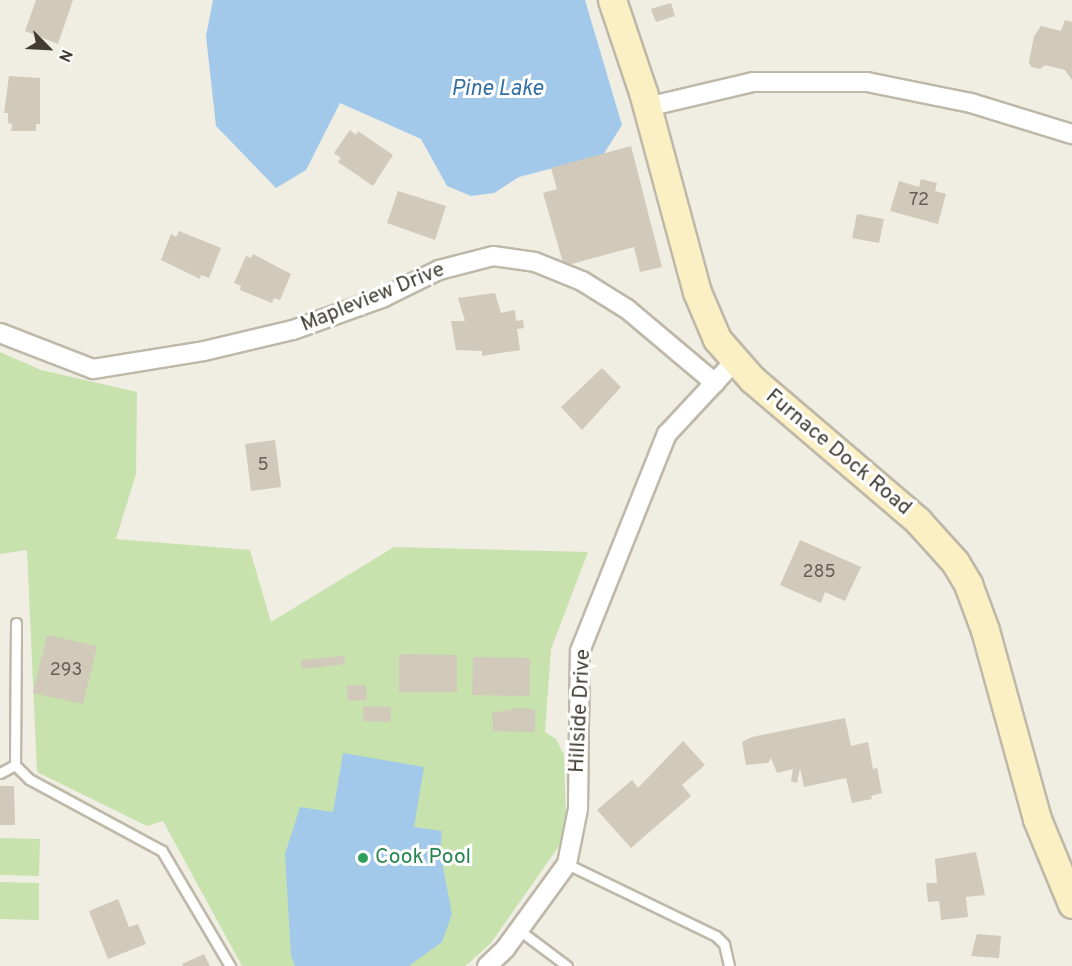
<!DOCTYPE html>
<style>
body{margin:0}
#map{position:relative;width:1072px;height:966px;overflow:hidden;background:#f0ede3;font-family:Overpass,sans-serif}
div>[style]{position:absolute}
.green>*{inset:0;background:#c8e2ae}
.water>*{inset:0;background:#a2c9ea}
.building>*{inset:0;background:#d1c9b9}
.roads{filter:drop-shadow(2px 0 #beb8a9) drop-shadow(-2px 0 #beb8a9) drop-shadow(0 2px #beb8a9) drop-shadow(0 -2px #beb8a9)}
.lane>*{height:9px;margin:-4.5px;padding:0 4.5px;transform-origin:4.5px;border-radius:4.5px;background:#fff}
.street>*{height:18px;margin:-9px;padding:0 9px;transform-origin:9px;border-radius:9px;background:#fff}
.secondary>*{height:27px;margin:-13.5px;padding:0 13.5px;transform-origin:13.5px;border-radius:13.5px;background:#faf0c3}
.dots>*{width:16px;height:16px;translate:-50% -50%;box-sizing:border-box;border:3px solid #fff;border-radius:50%}
span{translate:-50% -50%;white-space:nowrap;text-align:center;line-height:1.15;-webkit-text-stroke:6px #fff;paint-order:stroke}
.number-label{font-size:18px;color:#656055}
.number-label span{-webkit-text-stroke-width:0}
.street-label{font-size:21px;color:#413d34}
.leisure-label{font-size:21px;color:#27864d}
.left{translate:0 -50%;text-align:left}
.water-label{font-size:22px;color:#3570a5;font-style:italic}
.north{position:absolute;left:18px;top:18px;width:60px;height:60px;-webkit-text-stroke:4px #fff;paint-order:stroke;rotate:114deg;font-size:16px;font-weight:700;line-height:24px;text-align:center;color:#413d34}
.north::after{content:'';display:block;margin:auto;width:21px;height:27px;background:#413d34;clip-path:polygon(50% 0,100% 100%,50% 72%,0 100%)}
</style>
<div id="map">
<div class="green">
<div style="clip-path:polygon(0 352px,41px 370px,137px 392px,136px 474px,116px 539px,250px 550px,271px 622px,394px 547px,588px 552px,551px 649px,545px 732px,556px 739px,564px 755px,566px 818px,561px 843px,491px 943px,470px 962px,465px 966px,242px 966px,163px 821px,147px 826px,37px 772px,27px 550px,0 554px)"></div>
<div style="clip-path:polygon(0 838px,40px 839px,39px 876px,0 875px)"></div>
<div style="clip-path:polygon(0 882px,39px 883px,39px 920px,0 919px)"></div>
</div>
<div class="water">
<div style="clip-path:polygon(213px 0,585px 0,622px 125px,603px 155px,519px 177px,494px 193px,471px 196px,447px 186px,421px 139px,340px 103px,306px 170px,276px 188px,216px 126px,206px 36px)"></div>
<div style="clip-path:polygon(343px 753px,424px 767px,414px 827px,442px 831px,440px 851px,452px 914px,442px 942px,409px 966px,295px 966px,291px 956px,285px 854px,300px 807px,333px 812px)"></div>
</div>
<div class="building">
<div style="clip-path:polygon(36px 0,73px 0,58px 44px,25px 31px)"></div>
<div style="clip-path:polygon(671px 3px,675px 16px,656px 22px,651px 9px)"></div>
<div style="clip-path:polygon(1065px 20px,1072px 22px,1072px 80px,1065px 70px,1045px 65px,1040px 69px,1031px 67px,1029px 62px,1034px 36px,1041px 26px,1061px 31px)"></div>
<div style="clip-path:polygon(9px 76px,40px 78px,40px 124px,36px 124px,36px 131px,11px 131px,12px 124px,8px 123px,8px 113px,4px 113px)"></div>
<div style="clip-path:polygon(350px 130px,356px 135px,358px 131px,393px 155px,373px 186px,338px 162px,341px 158px,334px 153px)"></div>
<div style="clip-path:polygon(631px 146px,662px 267px,640px 272px,634px 247px,564px 266px,543px 193px,557px 189px,551px 168px)"></div>
<div style="clip-path:polygon(921px 179px,937px 183px,935px 191px,946px 194px,938px 224px,890px 211px,899px 181px,919px 187px)"></div>
<div style="clip-path:polygon(398px 191px,446px 206px,435px 240px,387px 223px)"></div>
<div style="clip-path:polygon(857px 214px,884px 219px,879px 243px,852px 238px)"></div>
<div style="clip-path:polygon(179px 231px,221px 248px,209px 278px,201px 275px,200px 279px,161px 260px,171px 234px,176px 237px)"></div>
<div style="clip-path:polygon(253px 254px,291px 274px,280px 300px,274px 298px,272px 303px,240px 290px,241px 286px,234px 283px,246px 256px,251px 258px)"></div>
<div style="clip-path:polygon(495px 293px,501px 313px,515px 310px,516px 321px,523px 320px,524px 328px,517px 329px,520px 350px,482px 356px,482px 351px,456px 350px,451px 321px,465px 321px,458px 298px)"></div>
<div style="clip-path:polygon(602px 368px,621px 387px,582px 430px,561px 407px)"></div>
<div style="clip-path:polygon(275px 440px,281px 487px,251px 491px,245px 444px)"></div>
<div style="clip-path:polygon(800px 540px,861px 567px,845px 601px,825px 592px,821px 603px,780px 585px)"></div>
<div style="clip-path:polygon(47px 635px,97px 646px,83px 704px,33px 693px)"></div>
<div style="clip-path:polygon(399px 654px,457px 655px,457px 692px,399px 692px)"></div>
<div style="clip-path:polygon(344px 656px,345px 664px,302px 669px,301px 660px)"></div>
<div style="clip-path:polygon(473px 657px,530px 658px,530px 696px,472px 695px)"></div>
<div style="clip-path:polygon(366px 685px,367px 700px,348px 701px,347px 686px)"></div>
<div style="clip-path:polygon(364px 706px,391px 707px,390px 722px,363px 721px)"></div>
<div style="clip-path:polygon(519px 708px,535px 709px,535px 732px,493px 731px,492px 713px)"></div>
<div style="clip-path:polygon(845px 718px,851px 746px,868px 742px,873px 769px,877px 768px,882px 793px,871px 796px,872px 799px,852px 803px,846px 778px,804px 787px,800px 768px,797px 783px,791px 781px,793px 769px,777px 773px,771px 758px,768px 763px,746px 765px,742px 742px,752px 737px)"></div>
<div style="clip-path:polygon(683px 741px,705px 765px,682px 785px,691px 796px,631px 848px,597px 810px,632px 780px,638px 788px)"></div>
<div style="clip-path:polygon(0 786px,14px 786px,15px 825px,0 825px)"></div>
<div style="clip-path:polygon(976px 852px,985px 895px,966px 897px,968px 917px,941px 920px,939px 901px,928px 902px,926px 883px,937px 883px,935px 859px)"></div>
<div style="clip-path:polygon(118px 899px,129px 927px,138px 924px,146px 944px,108px 959px,89px 911px)"></div>
<div style="clip-path:polygon(977px 934px,1001px 936px,999px 958px,971px 956px)"></div>
<div style="clip-path:polygon(204px 954px,210px 966px,183px 966px,182px 964px)"></div>
</div>
<div class="roads">
<div class="lane">
<div style="left:16px;top:623px;width:142px;rotate:90.4deg"></div>
<div style="left:15px;top:765px;width:20px;rotate:45deg"></div>
<div style="left:29px;top:779px;width:151px;rotate:28.4deg"></div>
<div style="left:162px;top:851px;width:134px;rotate:59.4deg"></div>
<div style="left:0;top:773px;width:17px;rotate:-28deg"></div>
<div style="left:567px;top:864px;width:165px;rotate:25.8deg"></div>
<div style="left:716px;top:936px;width:11px;rotate:45deg"></div>
<div style="left:724px;top:944px;width:23px;rotate:77deg"></div>
<div style="left:519px;top:930px;width:60px;rotate:36.9deg"></div>
</div>
<div class="street">
<div style="left:647px;top:107px;width:109px;rotate:-13.3deg"></div>
<div style="left:753px;top:82px;width:114px"></div>
<div style="left:867px;top:82px;width:106px;rotate:11.4deg"></div>
<div style="left:971px;top:103px;width:106px;rotate:17.1deg"></div>
<div style="left:0;top:333px;width:100px;rotate:21.2deg"></div>
<div style="left:93px;top:369px;width:112px;rotate:-9.2deg"></div>
<div style="left:204px;top:351px;width:91px;rotate:-13.3deg"></div>
<div style="left:293px;top:330px;width:95px;rotate:-19.8deg"></div>
<div style="left:382px;top:298px;width:64px;rotate:-26.2deg"></div>
<div style="left:439px;top:270px;width:56px;rotate:-14.5deg"></div>
<div style="left:493px;top:256px;width:42px;rotate:8.1deg"></div>
<div style="left:535px;top:262px;width:51px;rotate:22deg"></div>
<div style="left:582px;top:281px;width:53px;rotate:31.9deg"></div>
<div style="left:627px;top:309px;width:115px;rotate:40.1deg"></div>
<div style="left:487px;top:966px;width:25px;rotate:-43deg"></div>
<div style="left:505px;top:949px;width:105px;rotate:-53.9deg"></div>
<div style="left:567px;top:864px;width:56px;rotate:-78.7deg"></div>
<div style="left:578px;top:809px;width:158px;rotate:-89.3deg"></div>
<div style="left:580px;top:651px;width:234px;rotate:-68.2deg"></div>
<div style="left:667px;top:434px;width:98px;rotate:-47.1deg"></div>
</div>
<div class="secondary">
<div style="left:612px;top:0;width:97px;rotate:71.4deg"></div>
<div style="left:643px;top:92px;width:207px;rotate:74.9deg"></div>
<div style="left:697px;top:292px;width:51px;rotate:66.9deg"></div>
<div style="left:717px;top:339px;width:53px;rotate:48.8deg"></div>
<div style="left:752px;top:379px;width:218px;rotate:40.5deg"></div>
<div style="left:918px;top:521px;width:55px;rotate:47.9deg"></div>
<div style="left:955px;top:562px;width:26px;rotate:59deg"></div>
<div style="left:968px;top:584px;width:49px;rotate:69.7deg"></div>
<div style="left:985px;top:630px;width:196px;rotate:74.6deg"></div>
<div style="left:1037px;top:819px;width:92px;rotate:67.6deg"></div>
</div>
</div>
<div class="dots">
<div style="left:363px;top:858px;background:#2e9e5b"></div>
</div>
<div class="number-label">
<span style="left:919px;top:201px">72</span>
<span style="left:263px;top:466px">5</span>
<span style="left:819px;top:573px">285</span>
<span style="left:66px;top:671px">293</span>
</div>
<div class="street-label">
<span style="left:373px;top:298px;rotate:-22deg">Mapleview Drive</span>
<span style="left:838px;top:453px;rotate:40deg">Furnace Dock Road</span>
<span style="left:581px;top:711px;rotate:-87deg">Hillside Drive</span>
</div>
<div class="leisure-label">
<span class="left" style="left:375px;top:858px">Cook Pool</span>
</div>
<div class="water-label">
<span style="left:497px;top:90px">Pine Lake</span>
</div>
<div class="north">N</div>
</div>
